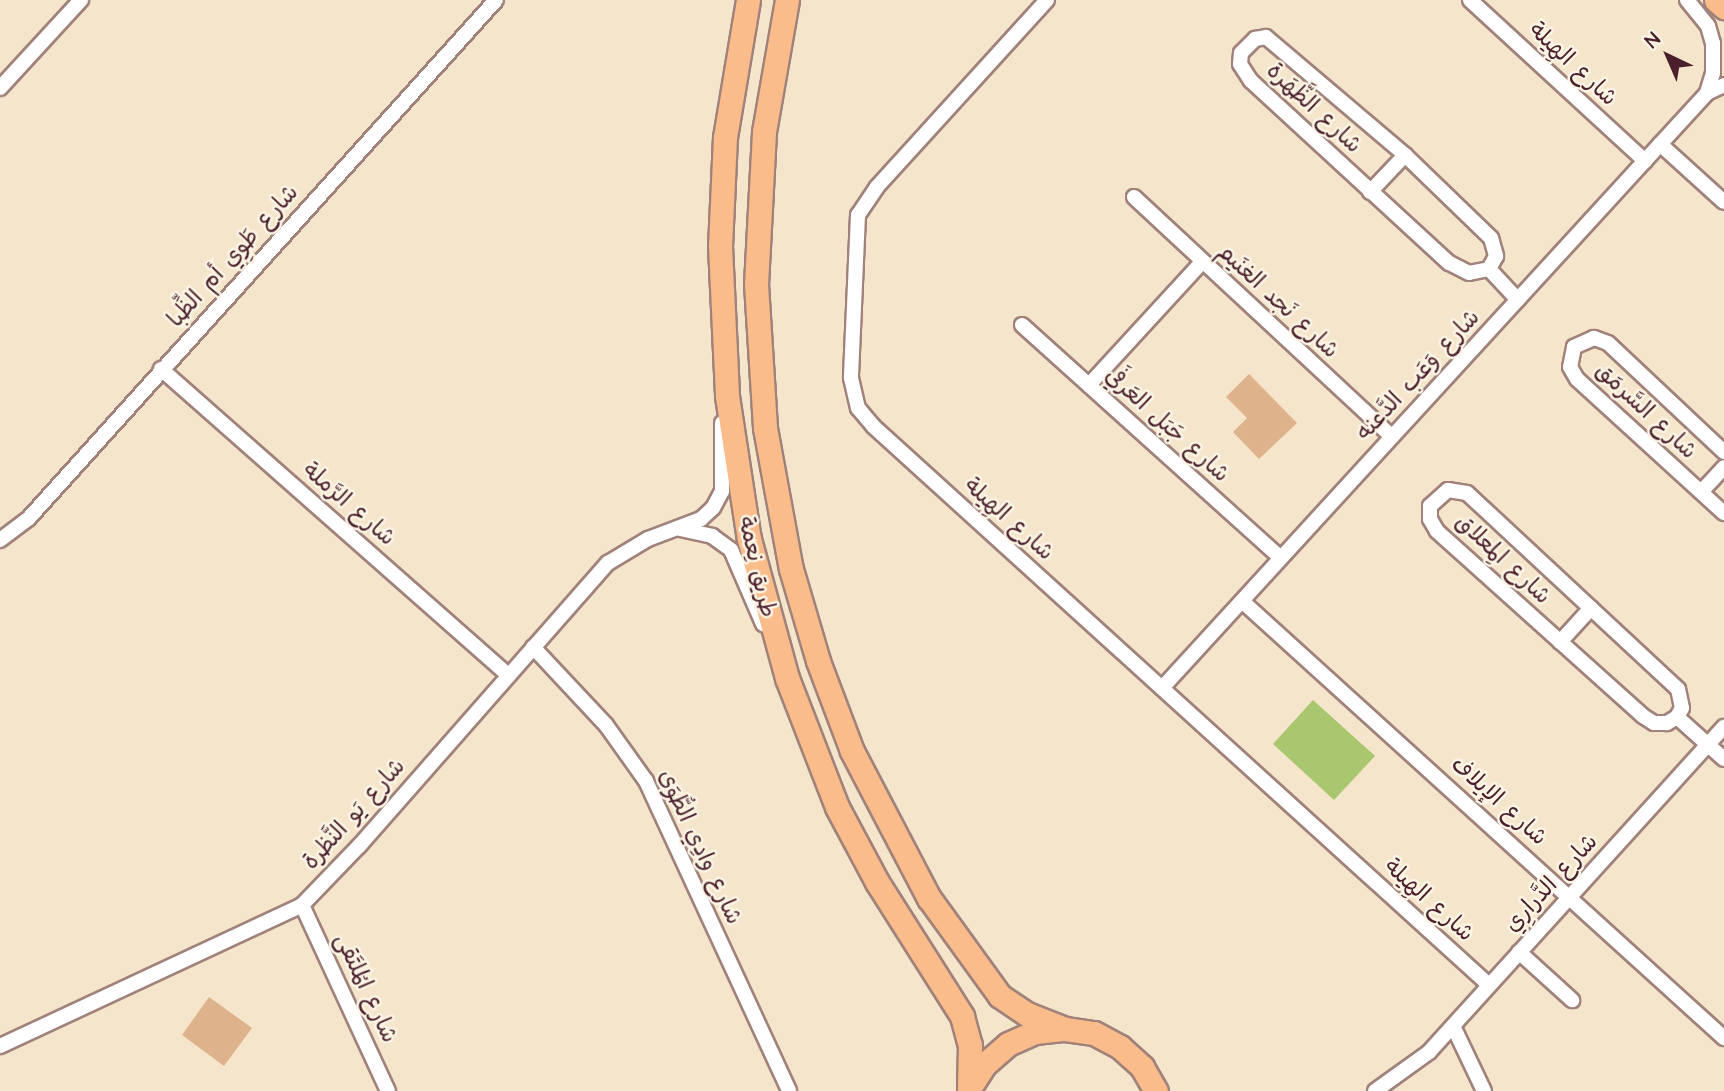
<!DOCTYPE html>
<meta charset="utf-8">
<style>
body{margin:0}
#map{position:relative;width:1724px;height:1091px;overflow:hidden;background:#f5e5cb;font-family:"Architects Daughter","Playpen Sans Arabic",sans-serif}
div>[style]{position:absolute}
.green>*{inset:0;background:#a8c76e}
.building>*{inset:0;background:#deb38b}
.roads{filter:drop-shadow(2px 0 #a0827b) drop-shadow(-2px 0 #a0827b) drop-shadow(0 2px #a0827b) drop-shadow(0 -2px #a0827b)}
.street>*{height:14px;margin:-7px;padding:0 7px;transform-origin:7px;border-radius:7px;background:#fff}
.primary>*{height:23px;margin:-11.5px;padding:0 11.5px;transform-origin:11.5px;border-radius:11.5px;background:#f9bc8a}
span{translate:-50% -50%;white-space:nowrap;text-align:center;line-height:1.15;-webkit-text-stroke:5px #fcf5e5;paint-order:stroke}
.street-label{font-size:23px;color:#4a1f2b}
.north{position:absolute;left:1633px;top:21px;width:70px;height:70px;-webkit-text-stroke:5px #fcf5e5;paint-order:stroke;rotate:316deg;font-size:19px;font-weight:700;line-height:28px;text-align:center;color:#4a1f2b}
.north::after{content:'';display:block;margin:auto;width:24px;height:32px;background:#4a1f2b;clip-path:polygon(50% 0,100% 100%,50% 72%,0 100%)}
</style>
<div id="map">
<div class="green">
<div style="clip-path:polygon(1313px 700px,1375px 756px,1334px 800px,1273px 744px)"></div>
</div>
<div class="building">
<div style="clip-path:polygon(1249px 374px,1297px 423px,1259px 459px,1233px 432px,1247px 418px,1226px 397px)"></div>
<div style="clip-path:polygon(209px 997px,252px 1028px,224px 1066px,182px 1035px)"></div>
</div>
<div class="roads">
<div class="street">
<div style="left:1047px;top:0;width:253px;rotate:132.3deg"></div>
<div style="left:877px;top:187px;width:34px;rotate:124deg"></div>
<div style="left:858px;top:215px;width:163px;rotate:92.5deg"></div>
<div style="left:851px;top:378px;width:31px;rotate:77deg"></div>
<div style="left:858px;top:408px;width:23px;rotate:50deg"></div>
<div style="left:873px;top:426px;width:832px;rotate:42.22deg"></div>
<div style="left:1470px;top:0;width:238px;rotate:42.6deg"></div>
<div style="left:1687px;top:0;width:33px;rotate:51deg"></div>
<div style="left:1708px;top:26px;width:18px;rotate:74deg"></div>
<div style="left:1713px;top:43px;width:30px;rotate:90deg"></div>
<div style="left:1713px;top:73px;width:21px;rotate:107deg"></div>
<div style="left:1266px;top:37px;width:182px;rotate:40.3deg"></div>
<div style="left:1405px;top:155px;width:120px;rotate:44deg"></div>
<div style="left:1491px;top:238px;width:19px;rotate:74deg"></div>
<div style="left:1496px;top:256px;width:15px;rotate:118deg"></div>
<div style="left:1489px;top:269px;width:20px;rotate:169deg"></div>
<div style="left:1469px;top:273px;width:22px;rotate:-153deg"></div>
<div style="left:1449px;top:263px;width:269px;rotate:-137.4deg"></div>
<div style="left:1251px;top:81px;width:20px;rotate:-123deg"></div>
<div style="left:1240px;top:64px;width:11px;rotate:-85deg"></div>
<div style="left:1241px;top:53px;width:20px;rotate:-45deg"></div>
<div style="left:1255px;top:39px;width:11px;rotate:-10deg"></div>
<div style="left:0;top:88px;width:120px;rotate:-47.4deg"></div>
<div style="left:1660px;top:144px;width:86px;rotate:42.2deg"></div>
<div style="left:1370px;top:192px;width:51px;rotate:-46.6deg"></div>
<div style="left:1134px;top:197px;width:352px;rotate:42.9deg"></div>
<div style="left:1489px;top:269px;width:42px;rotate:46.9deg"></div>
<div style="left:1022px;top:325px;width:348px;rotate:42deg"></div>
<div style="left:161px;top:369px;width:461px;rotate:41.4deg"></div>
<div style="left:1089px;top:385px;width:168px;rotate:-47.4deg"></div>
<div style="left:1724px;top:452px;width:159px;rotate:-136.8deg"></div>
<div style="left:1608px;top:343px;width:15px;rotate:-160deg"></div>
<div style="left:1594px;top:338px;width:22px;rotate:156deg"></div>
<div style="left:1574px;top:347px;width:20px;rotate:101deg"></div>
<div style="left:1570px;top:367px;width:14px;rotate:60deg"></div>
<div style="left:1577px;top:379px;width:199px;rotate:42.4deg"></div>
<div style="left:1448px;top:490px;width:19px;rotate:9deg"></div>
<div style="left:1467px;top:493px;width:288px;rotate:42.9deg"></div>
<div style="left:1678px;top:689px;width:19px;rotate:78deg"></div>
<div style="left:1682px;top:708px;width:10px;rotate:119deg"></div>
<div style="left:1677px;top:717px;width:12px;rotate:149deg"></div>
<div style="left:1667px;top:723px;width:13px;rotate:180deg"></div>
<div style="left:1654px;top:723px;width:13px;rotate:-148deg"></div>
<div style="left:1643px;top:716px;width:277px;rotate:-138.1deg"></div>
<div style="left:1437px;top:531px;width:14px;rotate:-120deg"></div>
<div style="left:1430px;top:519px;width:13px;rotate:-90deg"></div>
<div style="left:1430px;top:506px;width:24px;rotate:-42deg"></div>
<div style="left:1701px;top:492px;width:34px;rotate:-47deg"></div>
<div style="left:680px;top:529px;width:33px;rotate:12deg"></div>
<div style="left:712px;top:536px;width:24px;rotate:36deg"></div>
<div style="left:731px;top:550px;width:81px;rotate:66.6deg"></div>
<div style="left:0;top:540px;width:36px;rotate:-37deg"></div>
<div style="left:29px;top:518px;width:697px;rotate:-47.96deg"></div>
<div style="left:1242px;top:601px;width:651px;rotate:42.2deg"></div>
<div style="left:1560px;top:642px;width:46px;rotate:-47.6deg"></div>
<div style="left:533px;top:647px;width:107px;rotate:46.9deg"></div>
<div style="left:606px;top:725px;width:69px;rotate:54.5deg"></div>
<div style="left:646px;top:781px;width:341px;rotate:65.2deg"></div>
<div style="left:1162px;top:688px;width:807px;rotate:-47.51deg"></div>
<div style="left:1707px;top:93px;width:19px;rotate:-25deg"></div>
<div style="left:1677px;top:717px;width:63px;rotate:41.8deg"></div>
<div style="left:302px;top:905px;width:205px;rotate:65.2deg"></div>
<div style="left:1519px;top:952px;width:72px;rotate:42.2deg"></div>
<div style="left:1453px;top:1026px;width:72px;rotate:64.5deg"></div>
<div style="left:0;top:1046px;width:333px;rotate:-25deg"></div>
<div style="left:302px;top:905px;width:82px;rotate:-46deg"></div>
<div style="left:359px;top:846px;width:377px;rotate:-48.7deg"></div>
<div style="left:608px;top:563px;width:47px;rotate:-31deg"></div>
<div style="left:648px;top:539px;width:57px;rotate:-20.7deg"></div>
<div style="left:701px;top:519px;width:16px;rotate:-43deg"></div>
<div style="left:713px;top:508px;width:19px;rotate:-62deg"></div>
<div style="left:722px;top:491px;width:68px;rotate:-90deg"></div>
<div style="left:1375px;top:1091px;width:67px;rotate:-35.8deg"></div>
<div style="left:1429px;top:1052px;width:439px;rotate:-47.8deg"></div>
</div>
<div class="primary">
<div style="left:748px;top:0;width:139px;rotate:99.5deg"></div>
<div style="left:725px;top:137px;width:109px;rotate:92.6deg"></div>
<div style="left:720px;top:246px;width:150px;rotate:87.3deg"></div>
<div style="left:727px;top:396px;width:145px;rotate:81.3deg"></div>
<div style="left:749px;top:539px;width:144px;rotate:74.7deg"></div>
<div style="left:787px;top:678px;width:138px;rotate:68.8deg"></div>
<div style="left:837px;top:807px;width:85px;rotate:61.9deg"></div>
<div style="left:877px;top:882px;width:159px;rotate:57.6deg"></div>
<div style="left:962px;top:1016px;width:30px;rotate:75deg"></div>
<div style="left:970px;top:1045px;width:44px;rotate:91.3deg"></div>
<div style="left:787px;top:0;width:134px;rotate:99.9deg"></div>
<div style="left:764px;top:132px;width:152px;rotate:93deg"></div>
<div style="left:756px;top:284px;width:144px;rotate:86.4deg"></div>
<div style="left:765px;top:428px;width:143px;rotate:79.6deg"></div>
<div style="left:791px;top:569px;width:96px;rotate:73.6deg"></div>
<div style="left:818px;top:661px;width:96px;rotate:69.3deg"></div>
<div style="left:852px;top:751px;width:166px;rotate:62.4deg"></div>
<div style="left:929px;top:898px;width:121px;rotate:54.1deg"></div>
<div style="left:1000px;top:996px;width:32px;rotate:34deg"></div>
<div style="left:1027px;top:1014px;width:41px;rotate:21.5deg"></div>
<div style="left:1716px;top:0;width:11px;rotate:41deg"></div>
<div style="left:970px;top:1087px;width:27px;rotate:-57deg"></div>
<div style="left:985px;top:1064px;width:30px;rotate:-41deg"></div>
<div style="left:1008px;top:1044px;width:30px;rotate:-24deg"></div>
<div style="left:1035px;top:1032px;width:30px;rotate:-6deg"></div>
<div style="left:1065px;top:1029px;width:29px;rotate:8deg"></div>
<div style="left:1094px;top:1033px;width:30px;rotate:28deg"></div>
<div style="left:1120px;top:1047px;width:30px;rotate:42deg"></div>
<div style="left:1142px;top:1067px;width:28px;rotate:60deg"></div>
</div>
</div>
<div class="street-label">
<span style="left:1573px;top:64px;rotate:43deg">شارع الهِيلة</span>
<span style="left:1314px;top:108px;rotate:43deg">شارع الظَّهَرة</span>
<span style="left:233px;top:256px;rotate:-48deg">شارع طَوِي أم الظِّبا</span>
<span style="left:1278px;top:301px;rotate:43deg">شارع نَجد الغنَيم</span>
<span style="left:1418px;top:375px;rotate:-47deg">شارع وَعَب الدَّعنه</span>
<span style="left:1646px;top:411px;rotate:43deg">شارع السَّرمَق</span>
<span style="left:1167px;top:425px;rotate:42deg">شارع جَبَل العَرفَي</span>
<span style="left:349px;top:504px;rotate:41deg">شارع الرَّملة</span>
<span style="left:1009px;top:519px;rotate:42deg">شارع الهِيلة</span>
<span style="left:1503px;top:559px;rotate:43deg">شارع المِعلاق</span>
<span style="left:757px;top:567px;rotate:77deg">طريق نِعمة</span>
<span style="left:1499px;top:801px;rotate:42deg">شارع الإيلاف</span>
<span style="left:354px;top:814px;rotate:-48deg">شارع يَو النَّظرة</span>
<span style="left:700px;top:847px;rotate:65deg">شارع وادِي الطُّوَى</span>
<span style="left:1551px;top:883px;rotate:-47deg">شارع الدَّرارِي</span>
<span style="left:1429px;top:900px;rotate:42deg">شارع الهِيلة</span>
<span style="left:366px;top:988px;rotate:65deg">شارع المُلتَقى</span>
</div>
<div class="north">N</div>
</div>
